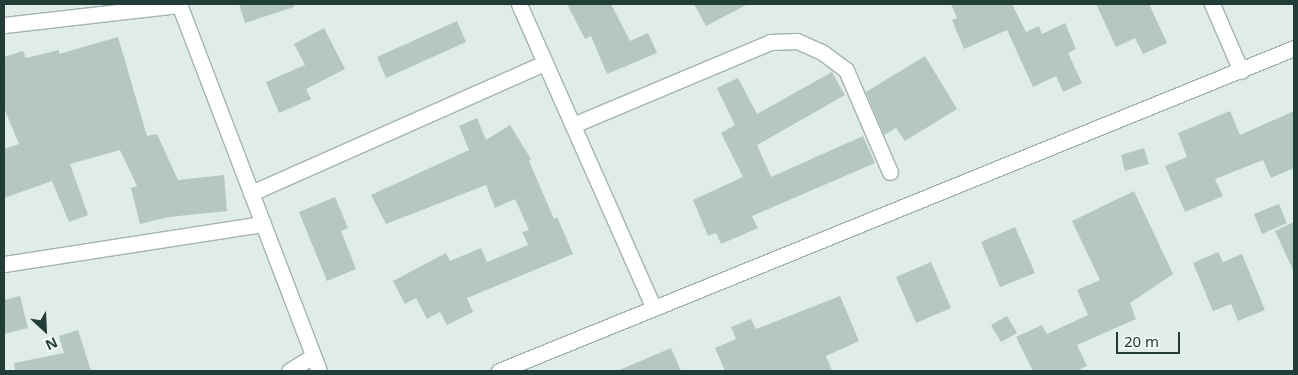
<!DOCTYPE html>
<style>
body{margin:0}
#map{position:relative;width:1298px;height:375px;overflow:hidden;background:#e0ece7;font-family:"Noto Sans",sans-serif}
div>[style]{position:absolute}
.building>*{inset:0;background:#b5c7c1}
.roads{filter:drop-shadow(1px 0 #a3b4af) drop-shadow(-1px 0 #a3b4af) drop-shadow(0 1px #a3b4af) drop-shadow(0 -1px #a3b4af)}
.street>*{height:15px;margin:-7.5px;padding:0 7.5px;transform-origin:7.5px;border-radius:7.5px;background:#fff}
span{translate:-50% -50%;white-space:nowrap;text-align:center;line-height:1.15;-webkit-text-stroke:4px #f1f8f5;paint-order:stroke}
.frame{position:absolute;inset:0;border:5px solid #203d37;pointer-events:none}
.north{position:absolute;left:20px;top:305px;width:50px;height:50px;-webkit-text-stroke:4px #f1f8f5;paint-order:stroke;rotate:155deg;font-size:14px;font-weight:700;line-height:20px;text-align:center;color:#203d37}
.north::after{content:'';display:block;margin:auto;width:18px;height:22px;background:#203d37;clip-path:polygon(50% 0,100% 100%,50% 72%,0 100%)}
.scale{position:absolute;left:1116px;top:332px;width:64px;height:22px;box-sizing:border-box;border:2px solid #203d37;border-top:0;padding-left:6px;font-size:15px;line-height:18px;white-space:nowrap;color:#203d37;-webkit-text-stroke:4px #f1f8f5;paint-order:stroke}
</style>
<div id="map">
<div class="building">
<div style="clip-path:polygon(239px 4px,294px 4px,294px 7px,245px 23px)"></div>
<div style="clip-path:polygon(567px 4px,611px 4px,630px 41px,648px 33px,657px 53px,607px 74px,591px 36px,585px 39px)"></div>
<div style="clip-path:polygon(694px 4px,748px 4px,706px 26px)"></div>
<div style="clip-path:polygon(951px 4px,1012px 4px,1026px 32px,1039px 26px,1042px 34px,1065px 23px,1076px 49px,1068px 53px,1082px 83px,1063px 92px,1056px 76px,1033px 87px,1007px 30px,964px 49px,952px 20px,957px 18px)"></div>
<div style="clip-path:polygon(1096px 4px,1149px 4px,1167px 43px,1143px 54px,1135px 38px,1116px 47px)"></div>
<div style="clip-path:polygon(457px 21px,466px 42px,386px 78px,377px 57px)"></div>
<div style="clip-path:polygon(324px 28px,345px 69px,306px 89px,311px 99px,279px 113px,266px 82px,305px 65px,294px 44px)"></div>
<div style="clip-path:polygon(118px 37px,147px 136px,157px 134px,178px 180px,224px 175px,227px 211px,169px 217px,140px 224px,131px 188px,137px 186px,120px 150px,70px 164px,88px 215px,69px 222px,52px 181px,4px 198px,4px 149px,19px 144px,4px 108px,4px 57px,23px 51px,26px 58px,59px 50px,59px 54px)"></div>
<div style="clip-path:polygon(925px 56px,957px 109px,905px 141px,896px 128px,884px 135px,866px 92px)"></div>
<div style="clip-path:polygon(832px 72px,845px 95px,757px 145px,771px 177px,863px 136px,875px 163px,752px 216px,758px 228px,721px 244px,716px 233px,708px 236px,693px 200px,743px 177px,721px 133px,735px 125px,717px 88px,738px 78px,757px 114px)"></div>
<div style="clip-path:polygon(1230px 111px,1240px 135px,1294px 111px,1294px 168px,1271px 178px,1263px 160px,1215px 179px,1223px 196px,1185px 212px,1165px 166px,1187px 157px,1178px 133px)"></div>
<div style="clip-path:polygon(477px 118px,486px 140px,510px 125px,531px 159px,529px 161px,554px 219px,557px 217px,573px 254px,467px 298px,473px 312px,447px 325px,440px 312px,427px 319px,416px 298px,405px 304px,393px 281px,446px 253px,450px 261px,481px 248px,487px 262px,528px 245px,522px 232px,529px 230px,515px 199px,495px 208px,486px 185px,386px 224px,371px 195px,469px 150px,459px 126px)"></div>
<div style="clip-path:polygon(1144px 148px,1149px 164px,1125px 171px,1121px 155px)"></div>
<div style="clip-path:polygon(1134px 191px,1173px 274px,1130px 303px,1136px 319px,1077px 345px,1087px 366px,1076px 371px,1033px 371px,1016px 337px,1042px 325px,1047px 334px,1088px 315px,1077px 290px,1100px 280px,1072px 221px)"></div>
<div style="clip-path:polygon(335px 197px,348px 228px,341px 231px,356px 269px,327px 281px,299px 212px)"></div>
<div style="clip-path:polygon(1279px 204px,1287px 223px,1262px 234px,1254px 214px)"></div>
<div style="clip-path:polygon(1294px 222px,1294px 272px,1275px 231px)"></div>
<div style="clip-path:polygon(1015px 227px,1035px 273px,1000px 287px,981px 242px)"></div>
<div style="clip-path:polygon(1218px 252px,1223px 262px,1242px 254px,1265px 310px,1238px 321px,1231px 304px,1213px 311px,1193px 263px)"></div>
<div style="clip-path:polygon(931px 262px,951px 308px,916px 323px,896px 277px)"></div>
<div style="clip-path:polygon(20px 296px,28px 328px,4px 334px,4px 300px)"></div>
<div style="clip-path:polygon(840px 296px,859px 341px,826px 356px,832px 371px,725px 371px,715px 348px,736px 339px,731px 327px,751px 319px,756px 329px)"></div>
<div style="clip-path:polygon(1007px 316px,1017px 333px,1001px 342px,991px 325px)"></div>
<div style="clip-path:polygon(78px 330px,91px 371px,15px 371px,14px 363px,64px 353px,59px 336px)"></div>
<div style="clip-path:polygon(671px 348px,681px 371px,617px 371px)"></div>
</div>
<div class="roads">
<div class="street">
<div style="left:179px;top:4px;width:393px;rotate:69.1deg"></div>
<div style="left:519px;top:4px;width:331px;rotate:66.1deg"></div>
<div style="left:1212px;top:4px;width:73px;rotate:66.6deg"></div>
<div style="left:4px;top:25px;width:177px;rotate:-6.5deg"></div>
<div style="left:573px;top:125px;width:214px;rotate:-22.8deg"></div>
<div style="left:770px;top:42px;width:27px;rotate:-2deg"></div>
<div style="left:797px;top:41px;width:27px;rotate:24deg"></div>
<div style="left:822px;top:52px;width:30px;rotate:37deg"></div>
<div style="left:846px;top:70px;width:111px;rotate:66.7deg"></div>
<div style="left:251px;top:193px;width:321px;rotate:-23.9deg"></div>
<div style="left:4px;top:264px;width:262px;rotate:-8.8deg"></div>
<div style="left:289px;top:371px;width:28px;rotate:-32deg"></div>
<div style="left:499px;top:371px;width:858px;rotate:-22.11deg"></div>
</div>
</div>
<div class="frame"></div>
<div class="north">N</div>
<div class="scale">20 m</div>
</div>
